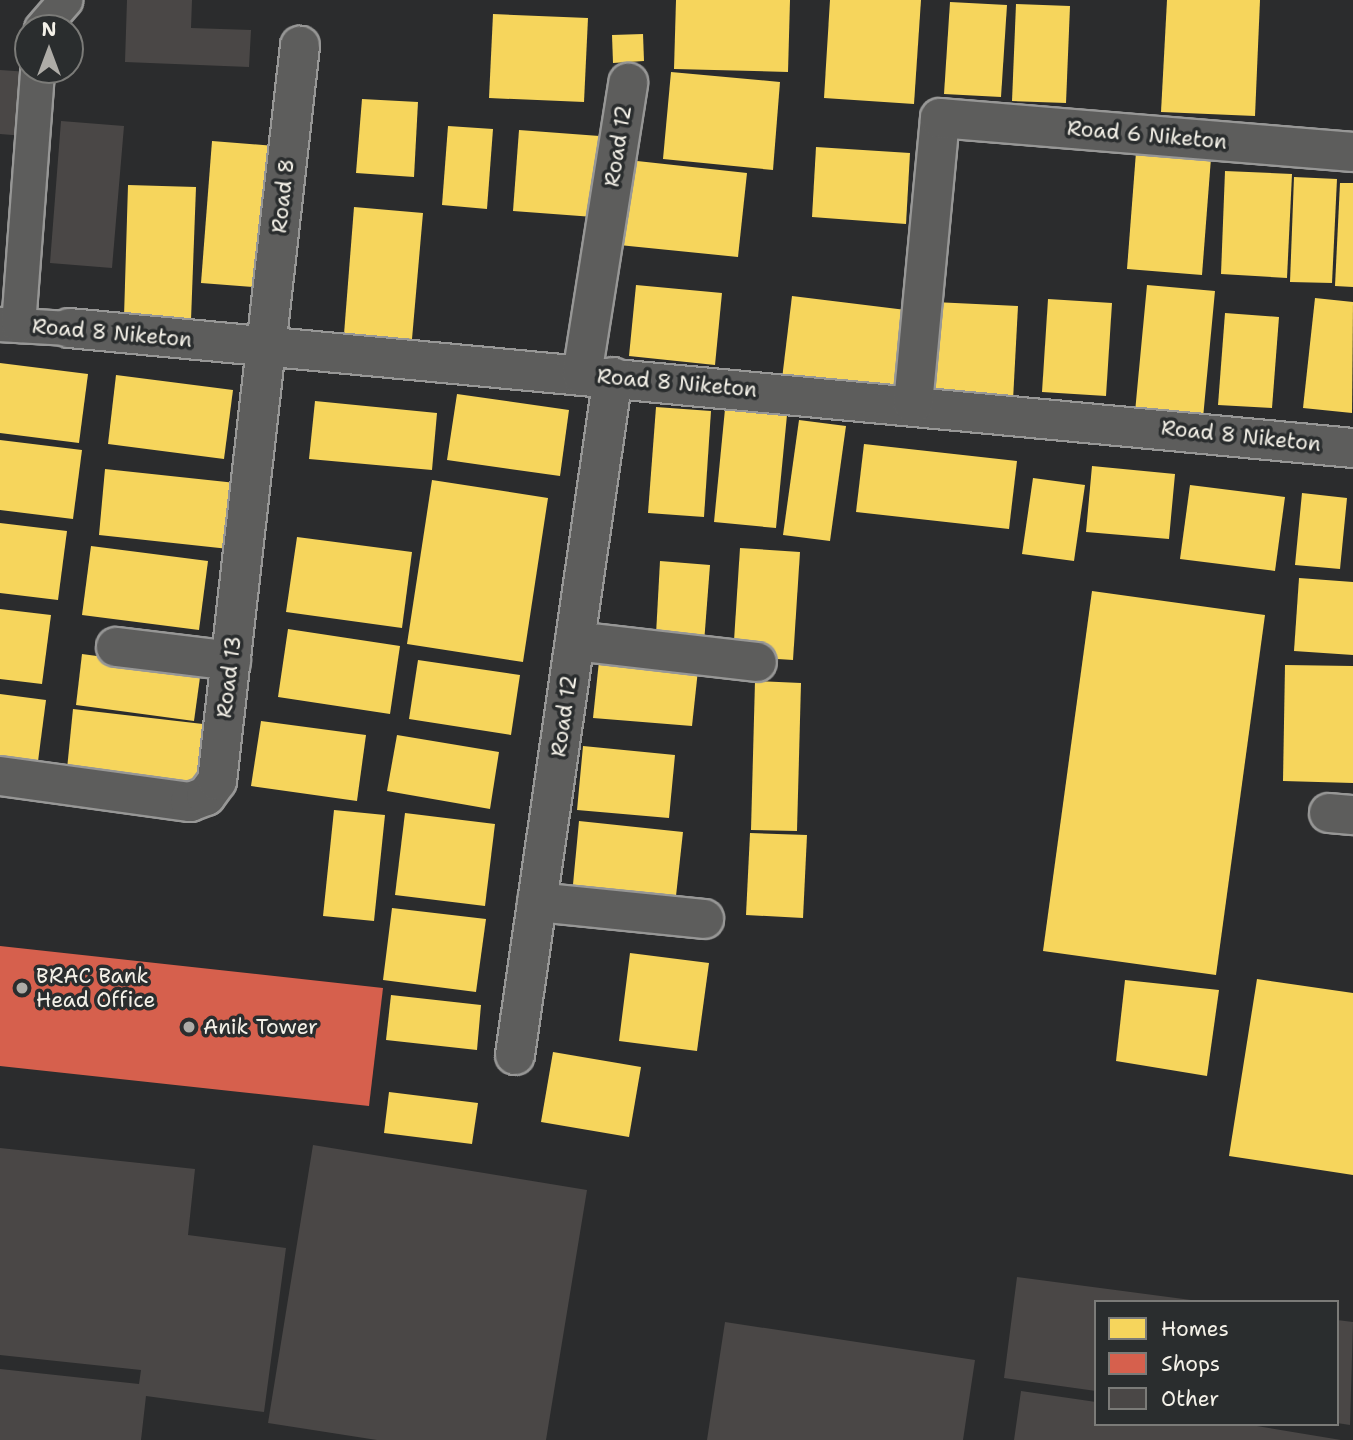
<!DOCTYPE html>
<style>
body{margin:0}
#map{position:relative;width:1353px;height:1440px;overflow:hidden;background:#2b2c2d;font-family:"Shantell Sans",sans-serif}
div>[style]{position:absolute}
.homes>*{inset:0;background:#f6d55c}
.shops>*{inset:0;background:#d6604d}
.building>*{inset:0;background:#4a4746}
.roads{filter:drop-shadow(2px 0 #979796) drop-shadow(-2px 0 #979796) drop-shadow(0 2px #979796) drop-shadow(0 -2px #979796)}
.pedestrian>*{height:33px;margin:-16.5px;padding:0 16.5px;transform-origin:16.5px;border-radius:16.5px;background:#5d5d5c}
.minor>*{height:38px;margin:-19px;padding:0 19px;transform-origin:19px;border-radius:19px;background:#5d5d5c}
.dots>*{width:19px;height:19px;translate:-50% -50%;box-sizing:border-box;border:4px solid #2a2d2e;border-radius:50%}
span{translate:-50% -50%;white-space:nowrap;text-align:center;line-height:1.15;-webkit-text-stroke:7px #2a2d2e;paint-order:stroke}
.street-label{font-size:21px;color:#f4f1e8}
.poi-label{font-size:21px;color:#f4f1e8}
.left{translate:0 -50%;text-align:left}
.legend{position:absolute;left:1094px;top:1300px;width:245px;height:126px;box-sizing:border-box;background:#2a2d2e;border:2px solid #7b7b78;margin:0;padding:9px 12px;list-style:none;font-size:21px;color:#f4f1e8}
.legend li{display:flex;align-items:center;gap:14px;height:35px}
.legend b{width:35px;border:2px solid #7b7b78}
.north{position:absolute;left:14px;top:14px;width:70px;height:70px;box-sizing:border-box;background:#2a2d2e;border:2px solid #7b7b78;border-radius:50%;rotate:0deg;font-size:19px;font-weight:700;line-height:28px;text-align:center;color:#f4f1e8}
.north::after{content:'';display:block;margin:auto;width:24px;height:32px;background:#aeaca7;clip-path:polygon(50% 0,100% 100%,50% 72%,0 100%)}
</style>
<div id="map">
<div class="homes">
<div style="clip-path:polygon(676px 0,790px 0,788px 72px,674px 69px)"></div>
<div style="clip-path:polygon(830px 0,921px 0,914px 104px,824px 98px)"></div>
<div style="clip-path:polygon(1167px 0,1260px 0,1255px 116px,1161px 112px)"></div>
<div style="clip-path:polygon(950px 2px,1007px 5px,1001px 97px,944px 94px)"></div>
<div style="clip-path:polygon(1016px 4px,1070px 6px,1066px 103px,1012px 101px)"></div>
<div style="clip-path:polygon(493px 14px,588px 18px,584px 102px,489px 98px)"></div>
<div style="clip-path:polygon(643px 34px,644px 61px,613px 63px,612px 35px)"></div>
<div style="clip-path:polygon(671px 72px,780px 82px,773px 170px,663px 159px)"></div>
<div style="clip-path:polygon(362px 99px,418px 102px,414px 177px,356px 173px)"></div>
<div style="clip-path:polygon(448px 126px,493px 129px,487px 209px,442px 205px)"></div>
<div style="clip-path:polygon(519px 130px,613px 137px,607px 218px,513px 211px)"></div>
<div style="clip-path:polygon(212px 141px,275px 146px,264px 288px,201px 283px)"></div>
<div style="clip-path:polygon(816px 147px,910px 153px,906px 224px,812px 217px)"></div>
<div style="clip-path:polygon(1136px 152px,1211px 158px,1202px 275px,1127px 269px)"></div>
<div style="clip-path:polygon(628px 160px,747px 173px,738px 257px,619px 245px)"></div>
<div style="clip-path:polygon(1225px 171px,1292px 174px,1287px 278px,1221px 274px)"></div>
<div style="clip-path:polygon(1294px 177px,1337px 179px,1332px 283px,1290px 282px)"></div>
<div style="clip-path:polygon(1340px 183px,1353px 183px,1353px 287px,1335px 286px)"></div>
<div style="clip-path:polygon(128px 185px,196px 187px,191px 320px,124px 317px)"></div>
<div style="clip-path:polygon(354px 207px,423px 213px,412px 339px,344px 334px)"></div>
<div style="clip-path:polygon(636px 285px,722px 293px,715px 365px,629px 356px)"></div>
<div style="clip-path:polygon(1147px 285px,1215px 291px,1203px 418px,1135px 412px)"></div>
<div style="clip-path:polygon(792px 296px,906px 310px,895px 393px,782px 379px)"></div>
<div style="clip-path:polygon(1315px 298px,1353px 302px,1352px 413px,1303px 408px)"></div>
<div style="clip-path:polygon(1048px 299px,1112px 303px,1106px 396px,1042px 392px)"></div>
<div style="clip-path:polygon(934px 302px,1018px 306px,1013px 400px,930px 396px)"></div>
<div style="clip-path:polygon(1225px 313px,1279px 317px,1272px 408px,1218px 405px)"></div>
<div style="clip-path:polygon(0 363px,88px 374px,79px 443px,0 433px)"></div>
<div style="clip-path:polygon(116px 375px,233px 390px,224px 459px,108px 444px)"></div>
<div style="clip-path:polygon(457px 394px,569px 410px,560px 476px,447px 460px)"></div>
<div style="clip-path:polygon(315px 401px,437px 413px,432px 470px,309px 459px)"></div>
<div style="clip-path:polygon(656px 407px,711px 411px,704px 517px,648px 513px)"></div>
<div style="clip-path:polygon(725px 409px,787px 415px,776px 528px,714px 522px)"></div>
<div style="clip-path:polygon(799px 420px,846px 426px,830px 541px,783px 535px)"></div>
<div style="clip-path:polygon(0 440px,82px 450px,73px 519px,0 510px)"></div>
<div style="clip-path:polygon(864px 444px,1017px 461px,1009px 529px,856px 512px)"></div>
<div style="clip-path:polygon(1092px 466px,1175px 474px,1169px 539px,1086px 532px)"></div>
<div style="clip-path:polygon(105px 469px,236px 483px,229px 549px,99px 535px)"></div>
<div style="clip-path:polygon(1033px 478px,1085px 485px,1074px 561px,1022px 554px)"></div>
<div style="clip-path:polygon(432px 480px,548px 498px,523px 662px,407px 644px)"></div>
<div style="clip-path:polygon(1190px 485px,1285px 497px,1275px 571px,1180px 559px)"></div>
<div style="clip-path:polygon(1302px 493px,1347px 498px,1340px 569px,1295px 565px)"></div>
<div style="clip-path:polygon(0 523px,67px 531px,58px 600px,0 593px)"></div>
<div style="clip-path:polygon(297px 537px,412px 552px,402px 628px,286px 612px)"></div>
<div style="clip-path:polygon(91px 546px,208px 561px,199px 630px,82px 615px)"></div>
<div style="clip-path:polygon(740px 548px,800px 552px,793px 660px,733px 656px)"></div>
<div style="clip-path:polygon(660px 561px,710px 565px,703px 656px,655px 653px)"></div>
<div style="clip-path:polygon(1299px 578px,1353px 582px,1353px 655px,1294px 651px)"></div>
<div style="clip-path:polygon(1092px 591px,1265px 615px,1216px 975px,1043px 951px)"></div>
<div style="clip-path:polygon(0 609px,51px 615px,42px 684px,0 679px)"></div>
<div style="clip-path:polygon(288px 629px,400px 646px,390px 714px,278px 697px)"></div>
<div style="clip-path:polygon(82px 654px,201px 670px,194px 721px,76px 705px)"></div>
<div style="clip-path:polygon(418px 660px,520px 675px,511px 735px,409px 719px)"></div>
<div style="clip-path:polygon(599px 661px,698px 670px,692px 726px,593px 718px)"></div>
<div style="clip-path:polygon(1285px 665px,1353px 666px,1353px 783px,1283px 781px)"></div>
<div style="clip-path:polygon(755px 681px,801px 683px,797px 831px,751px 830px)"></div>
<div style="clip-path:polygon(0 694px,46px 700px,37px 769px,0 764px)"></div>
<div style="clip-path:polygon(73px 709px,203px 724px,196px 793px,66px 779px)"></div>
<div style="clip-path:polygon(261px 721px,366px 735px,357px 801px,251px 786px)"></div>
<div style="clip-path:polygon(397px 735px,499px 752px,490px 809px,387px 791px)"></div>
<div style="clip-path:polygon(583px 746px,675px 755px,669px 818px,577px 810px)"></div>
<div style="clip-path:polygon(334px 810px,385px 815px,374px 921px,323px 916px)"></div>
<div style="clip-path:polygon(405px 813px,495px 824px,485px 906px,395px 895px)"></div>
<div style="clip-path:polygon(579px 821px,683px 832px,675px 905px,572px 895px)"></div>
<div style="clip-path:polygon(750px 833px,807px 835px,803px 918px,746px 915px)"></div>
<div style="clip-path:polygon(392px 908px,486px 919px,476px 992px,383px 980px)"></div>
<div style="clip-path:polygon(630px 953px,709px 963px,697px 1051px,619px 1041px)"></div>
<div style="clip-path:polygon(1257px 979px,1353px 993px,1353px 1175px,1229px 1156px)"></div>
<div style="clip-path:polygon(1125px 980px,1219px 990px,1207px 1076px,1116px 1061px)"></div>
<div style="clip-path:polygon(391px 995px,481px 1005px,477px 1050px,386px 1040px)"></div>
<div style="clip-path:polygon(553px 1052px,641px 1067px,629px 1137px,541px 1122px)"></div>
<div style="clip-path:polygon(389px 1092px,478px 1103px,472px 1144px,384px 1133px)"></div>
</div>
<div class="shops">
<div style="clip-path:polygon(0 946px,383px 988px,369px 1106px,0 1066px)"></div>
</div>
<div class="building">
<div style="clip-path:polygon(127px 0,192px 0,191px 28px,251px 30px,249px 67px,125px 62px)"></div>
<div style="clip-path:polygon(0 70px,29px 72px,25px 136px,0 134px)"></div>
<div style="clip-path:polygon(61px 121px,124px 126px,112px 268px,50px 263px)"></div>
<div style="clip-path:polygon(313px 1145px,587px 1190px,546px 1440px,377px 1440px,268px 1423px)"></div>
<div style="clip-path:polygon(0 1148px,195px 1169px,188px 1235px,286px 1248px,264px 1412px,146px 1396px,141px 1440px,0 1440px,0 1369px,139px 1384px,141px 1370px,0 1355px)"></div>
<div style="clip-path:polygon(1017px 1277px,1191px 1300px,1191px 1302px,1096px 1302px,1096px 1391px,1004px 1378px)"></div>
<div style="clip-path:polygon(1337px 1320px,1353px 1322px,1350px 1425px,1337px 1423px)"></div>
<div style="clip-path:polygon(725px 1322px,975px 1360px,963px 1440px,707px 1440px)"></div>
<div style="clip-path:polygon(1021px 1391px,1096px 1402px,1096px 1424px,1245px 1424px,1341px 1440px,1014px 1440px)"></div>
</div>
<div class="roads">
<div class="pedestrian">
<div style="left:41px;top:28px;width:37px;rotate:-49deg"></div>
<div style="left:0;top:324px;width:69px;rotate:3.3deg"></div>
<div style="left:18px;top:325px;width:256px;rotate:-85.7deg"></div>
</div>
<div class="minor">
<div style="left:69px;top:328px;width:1290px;rotate:5.34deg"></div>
<div style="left:582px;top:375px;width:296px;rotate:-81deg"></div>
<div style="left:913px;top:404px;width:287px;rotate:-84.6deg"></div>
<div style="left:940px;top:118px;width:414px;rotate:4.7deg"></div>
<div style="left:575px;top:641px;width:183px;rotate:6.6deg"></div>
<div style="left:116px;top:647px;width:116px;rotate:6.9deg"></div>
<div style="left:0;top:776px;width:192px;rotate:7.8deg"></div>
<div style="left:190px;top:802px;width:17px;rotate:-21deg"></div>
<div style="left:206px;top:796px;width:19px;rotate:-54deg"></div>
<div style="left:217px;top:781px;width:740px;rotate:-83.56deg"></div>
<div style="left:1329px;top:813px;width:24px;rotate:5deg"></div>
<div style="left:537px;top:902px;width:168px;rotate:5.8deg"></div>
<div style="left:515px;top:1055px;width:685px;rotate:-81.78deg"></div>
</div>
</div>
<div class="dots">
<div style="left:22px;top:988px;background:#aeaca7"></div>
<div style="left:189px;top:1027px;background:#aeaca7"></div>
</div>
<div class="street-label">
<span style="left:1147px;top:135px;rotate:5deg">Road 6 Niketon</span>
<span style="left:618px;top:146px;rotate:-81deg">Road 12</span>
<span style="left:283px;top:196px;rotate:-84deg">Road 8</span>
<span style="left:112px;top:333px;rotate:5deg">Road 8 Niketon</span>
<span style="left:677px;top:383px;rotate:5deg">Road 8 Niketon</span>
<span style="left:1241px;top:436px;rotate:6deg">Road 8 Niketon</span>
<span style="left:229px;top:677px;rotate:-83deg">Road 13</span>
<span style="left:564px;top:716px;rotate:-82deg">Road 12</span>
</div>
<div class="poi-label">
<span class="left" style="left:36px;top:988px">BRAC Bank<br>Head Office</span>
<span class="left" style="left:203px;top:1027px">Anik Tower</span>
</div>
<ul class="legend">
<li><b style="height:19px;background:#f6d55c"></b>Homes</li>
<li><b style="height:19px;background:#d6604d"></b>Shops</li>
<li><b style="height:19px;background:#4a4746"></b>Other</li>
</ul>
<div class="north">N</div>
</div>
